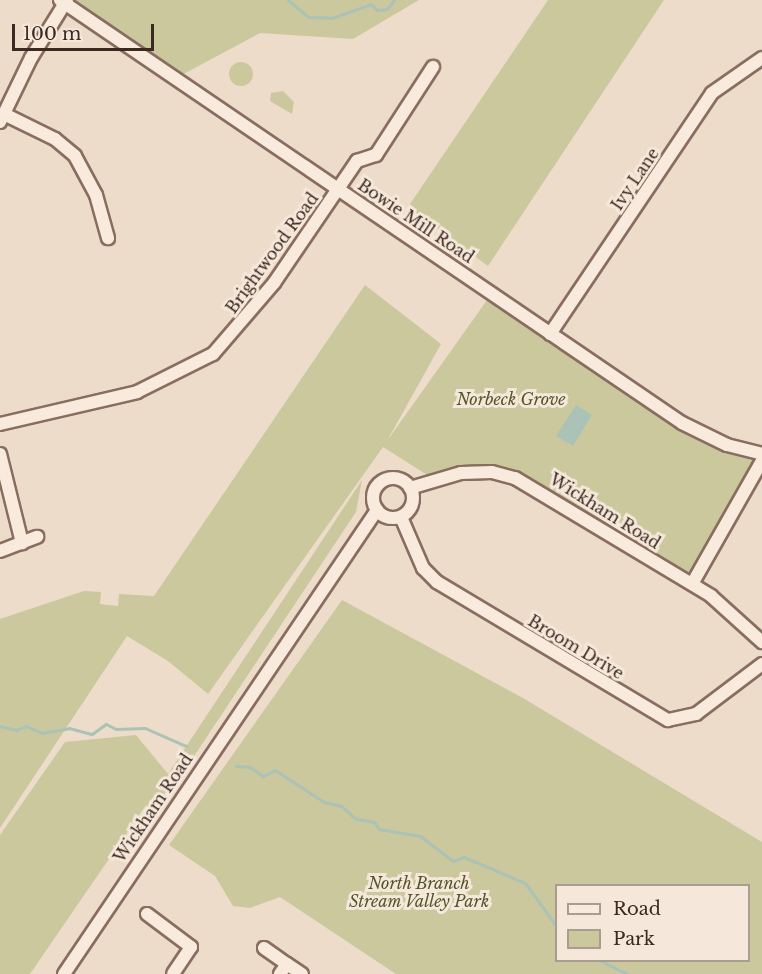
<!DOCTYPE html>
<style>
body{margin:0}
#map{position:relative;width:762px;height:974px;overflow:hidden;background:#eddcca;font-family:"Libre Baskerville",serif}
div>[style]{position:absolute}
.green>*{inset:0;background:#cbc89e}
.round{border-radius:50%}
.water>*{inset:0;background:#abc2b7}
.stream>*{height:3px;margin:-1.5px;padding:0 1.5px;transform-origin:1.5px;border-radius:1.5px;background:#abc2b7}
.roads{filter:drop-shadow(2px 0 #896e5f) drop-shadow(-2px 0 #896e5f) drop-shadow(0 2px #896e5f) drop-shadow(0 -2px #896e5f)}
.minor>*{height:12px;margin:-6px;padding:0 6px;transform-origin:6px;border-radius:6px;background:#f8ebde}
.minor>.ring{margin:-6px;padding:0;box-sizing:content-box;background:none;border:12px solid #f8ebde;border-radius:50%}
span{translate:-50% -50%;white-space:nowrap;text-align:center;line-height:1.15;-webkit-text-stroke:6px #f5e8da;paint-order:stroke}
.street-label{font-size:16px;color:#3b2922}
.park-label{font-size:16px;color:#535629;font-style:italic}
.legend{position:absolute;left:555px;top:884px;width:195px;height:78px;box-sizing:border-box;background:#f5e8da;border:2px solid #ab9c90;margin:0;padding:8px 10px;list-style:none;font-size:18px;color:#3b2922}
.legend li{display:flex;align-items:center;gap:12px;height:30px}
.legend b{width:30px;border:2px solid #ab9c90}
.scale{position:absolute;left:12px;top:24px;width:142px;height:27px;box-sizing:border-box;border:3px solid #3b2922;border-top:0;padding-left:8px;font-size:18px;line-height:21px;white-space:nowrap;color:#3b2922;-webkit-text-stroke:4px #f5e8da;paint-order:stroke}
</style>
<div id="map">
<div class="green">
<div style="clip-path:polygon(60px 0,419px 0,353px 39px,260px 33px,176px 78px)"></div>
<div style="clip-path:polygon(548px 0,664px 0,488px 266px,408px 207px)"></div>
<div class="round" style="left:229px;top:62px;width:24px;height:24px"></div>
<div style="clip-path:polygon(283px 91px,294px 102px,292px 114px,270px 101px,271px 93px)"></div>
<div style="clip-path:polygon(365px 285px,441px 344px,387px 441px,492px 293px,682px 423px,762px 454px,692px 584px,515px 478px,432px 478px,383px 447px,208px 694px,168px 661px,127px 636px,0 828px,0 619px,84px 591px,101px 592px,100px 604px,118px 606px,119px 594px,154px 596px)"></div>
<div style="clip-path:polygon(362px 480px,356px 512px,155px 815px,146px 805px,30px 974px,0 974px,0 835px,65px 742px,136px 735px,168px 774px)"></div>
<div style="clip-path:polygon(evenodd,342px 600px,523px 698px,762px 842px,762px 974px,396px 974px,280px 897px,250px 908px,233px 906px,215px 876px,169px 845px,342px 600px,556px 886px,748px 886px,748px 960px,556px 960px,556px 886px)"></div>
</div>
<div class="water">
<div style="clip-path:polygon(576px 405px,592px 415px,573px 446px,556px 436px)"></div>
</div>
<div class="stream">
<div style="left:288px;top:0;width:26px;rotate:40deg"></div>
<div style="left:308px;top:17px;width:24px;rotate:2deg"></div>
<div style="left:332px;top:18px;width:41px;rotate:-19.7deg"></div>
<div style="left:371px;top:4px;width:8px;rotate:45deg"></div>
<div style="left:377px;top:10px;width:10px;rotate:-6deg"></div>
<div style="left:387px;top:9px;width:11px;rotate:-52deg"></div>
<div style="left:0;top:726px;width:16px;rotate:14deg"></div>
<div style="left:16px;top:730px;width:11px;rotate:-22deg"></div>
<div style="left:26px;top:726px;width:17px;rotate:24deg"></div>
<div style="left:42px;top:733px;width:27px;rotate:-10deg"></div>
<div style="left:69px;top:728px;width:24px;rotate:15deg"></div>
<div style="left:92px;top:734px;width:17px;rotate:-36deg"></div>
<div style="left:106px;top:724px;width:11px;rotate:27deg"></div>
<div style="left:116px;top:729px;width:29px;rotate:-2deg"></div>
<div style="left:145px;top:728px;width:45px;rotate:23.7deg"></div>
<div style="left:236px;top:766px;width:14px;rotate:4deg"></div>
<div style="left:250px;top:767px;width:16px;rotate:35deg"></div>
<div style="left:263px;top:776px;width:13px;rotate:-27deg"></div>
<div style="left:275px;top:770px;width:59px;rotate:33.1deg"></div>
<div style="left:324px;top:802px;width:17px;rotate:13deg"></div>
<div style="left:341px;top:806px;width:20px;rotate:41deg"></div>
<div style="left:356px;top:819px;width:18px;rotate:9deg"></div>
<div style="left:374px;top:822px;width:9px;rotate:54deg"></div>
<div style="left:379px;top:829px;width:42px;rotate:9.7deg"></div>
<div style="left:420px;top:836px;width:41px;rotate:37.1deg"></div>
<div style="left:453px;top:861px;width:12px;rotate:-20deg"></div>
<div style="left:464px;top:857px;width:66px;rotate:23.1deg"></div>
<div style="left:525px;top:883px;width:53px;rotate:54.2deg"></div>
<div style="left:599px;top:960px;width:32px;rotate:26deg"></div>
</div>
<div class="roads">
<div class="minor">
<div style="left:60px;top:0;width:752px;rotate:34.22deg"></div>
<div style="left:682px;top:423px;width:50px;rotate:26.1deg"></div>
<div style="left:727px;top:445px;width:36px;rotate:14deg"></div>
<div style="left:4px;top:114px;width:57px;rotate:26.1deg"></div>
<div style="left:55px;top:139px;width:26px;rotate:40deg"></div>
<div style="left:75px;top:156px;width:44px;rotate:61.7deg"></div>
<div style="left:96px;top:195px;width:45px;rotate:74.4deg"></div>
<div style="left:0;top:122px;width:71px;rotate:-64.2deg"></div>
<div style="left:31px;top:58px;width:68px;rotate:-58.2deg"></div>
<div style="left:550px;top:334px;width:290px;rotate:-56.1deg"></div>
<div style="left:712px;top:93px;width:61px;rotate:-35deg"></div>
<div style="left:0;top:424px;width:141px;rotate:-13.1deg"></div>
<div style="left:137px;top:392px;width:85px;rotate:-26.6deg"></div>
<div style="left:213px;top:354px;width:94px;rotate:-49.3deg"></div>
<div style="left:274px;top:283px;width:148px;rotate:-55.8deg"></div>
<div style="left:357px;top:161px;width:20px;rotate:-18deg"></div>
<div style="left:376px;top:155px;width:105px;rotate:-57.1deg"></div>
<div style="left:0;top:454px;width:92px;rotate:76.1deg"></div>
<div class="ring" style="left:373px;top:478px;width:28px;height:28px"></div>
<div style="left:410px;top:488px;width:53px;rotate:-16.4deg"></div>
<div style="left:461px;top:473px;width:31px;rotate:-2deg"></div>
<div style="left:492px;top:472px;width:24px;rotate:15deg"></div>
<div style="left:515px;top:478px;width:229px;rotate:31deg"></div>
<div style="left:711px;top:596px;width:69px;rotate:42deg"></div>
<div style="left:401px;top:517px;width:56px;rotate:66.7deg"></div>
<div style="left:423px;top:568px;width:20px;rotate:45deg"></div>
<div style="left:437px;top:582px;width:269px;rotate:30.9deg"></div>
<div style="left:668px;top:720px;width:29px;rotate:-12deg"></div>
<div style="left:696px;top:714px;width:83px;rotate:-37.1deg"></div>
<div style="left:0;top:551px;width:40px;rotate:-21deg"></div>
<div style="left:692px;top:584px;width:142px;rotate:-60.4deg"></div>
<div style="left:147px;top:914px;width:55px;rotate:36.9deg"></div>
<div style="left:191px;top:947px;width:32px;rotate:124deg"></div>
<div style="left:264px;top:948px;width:28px;rotate:35deg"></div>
<div style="left:64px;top:974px;width:560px;rotate:-56deg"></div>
<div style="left:280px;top:974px;width:12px;rotate:-55deg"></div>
<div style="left:287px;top:964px;width:18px;rotate:34deg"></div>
</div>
</div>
<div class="street-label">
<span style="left:635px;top:179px;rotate:-56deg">Ivy Lane</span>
<span style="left:416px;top:221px;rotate:34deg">Bowie Mill Road</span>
<span style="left:272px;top:253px;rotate:-54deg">Brightwood Road</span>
<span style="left:605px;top:511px;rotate:32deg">Wickham Road</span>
<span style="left:576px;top:647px;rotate:31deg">Broom Drive</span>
<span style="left:153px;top:808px;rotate:-56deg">Wickham Road</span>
</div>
<div class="park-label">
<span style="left:511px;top:399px">Norbeck Grove</span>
<span style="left:419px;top:892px">North Branch<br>Stream Valley Park</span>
</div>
<ul class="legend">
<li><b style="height:8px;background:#f8ebde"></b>Road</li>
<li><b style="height:16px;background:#cbc89e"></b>Park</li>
</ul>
<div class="scale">100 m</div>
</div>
